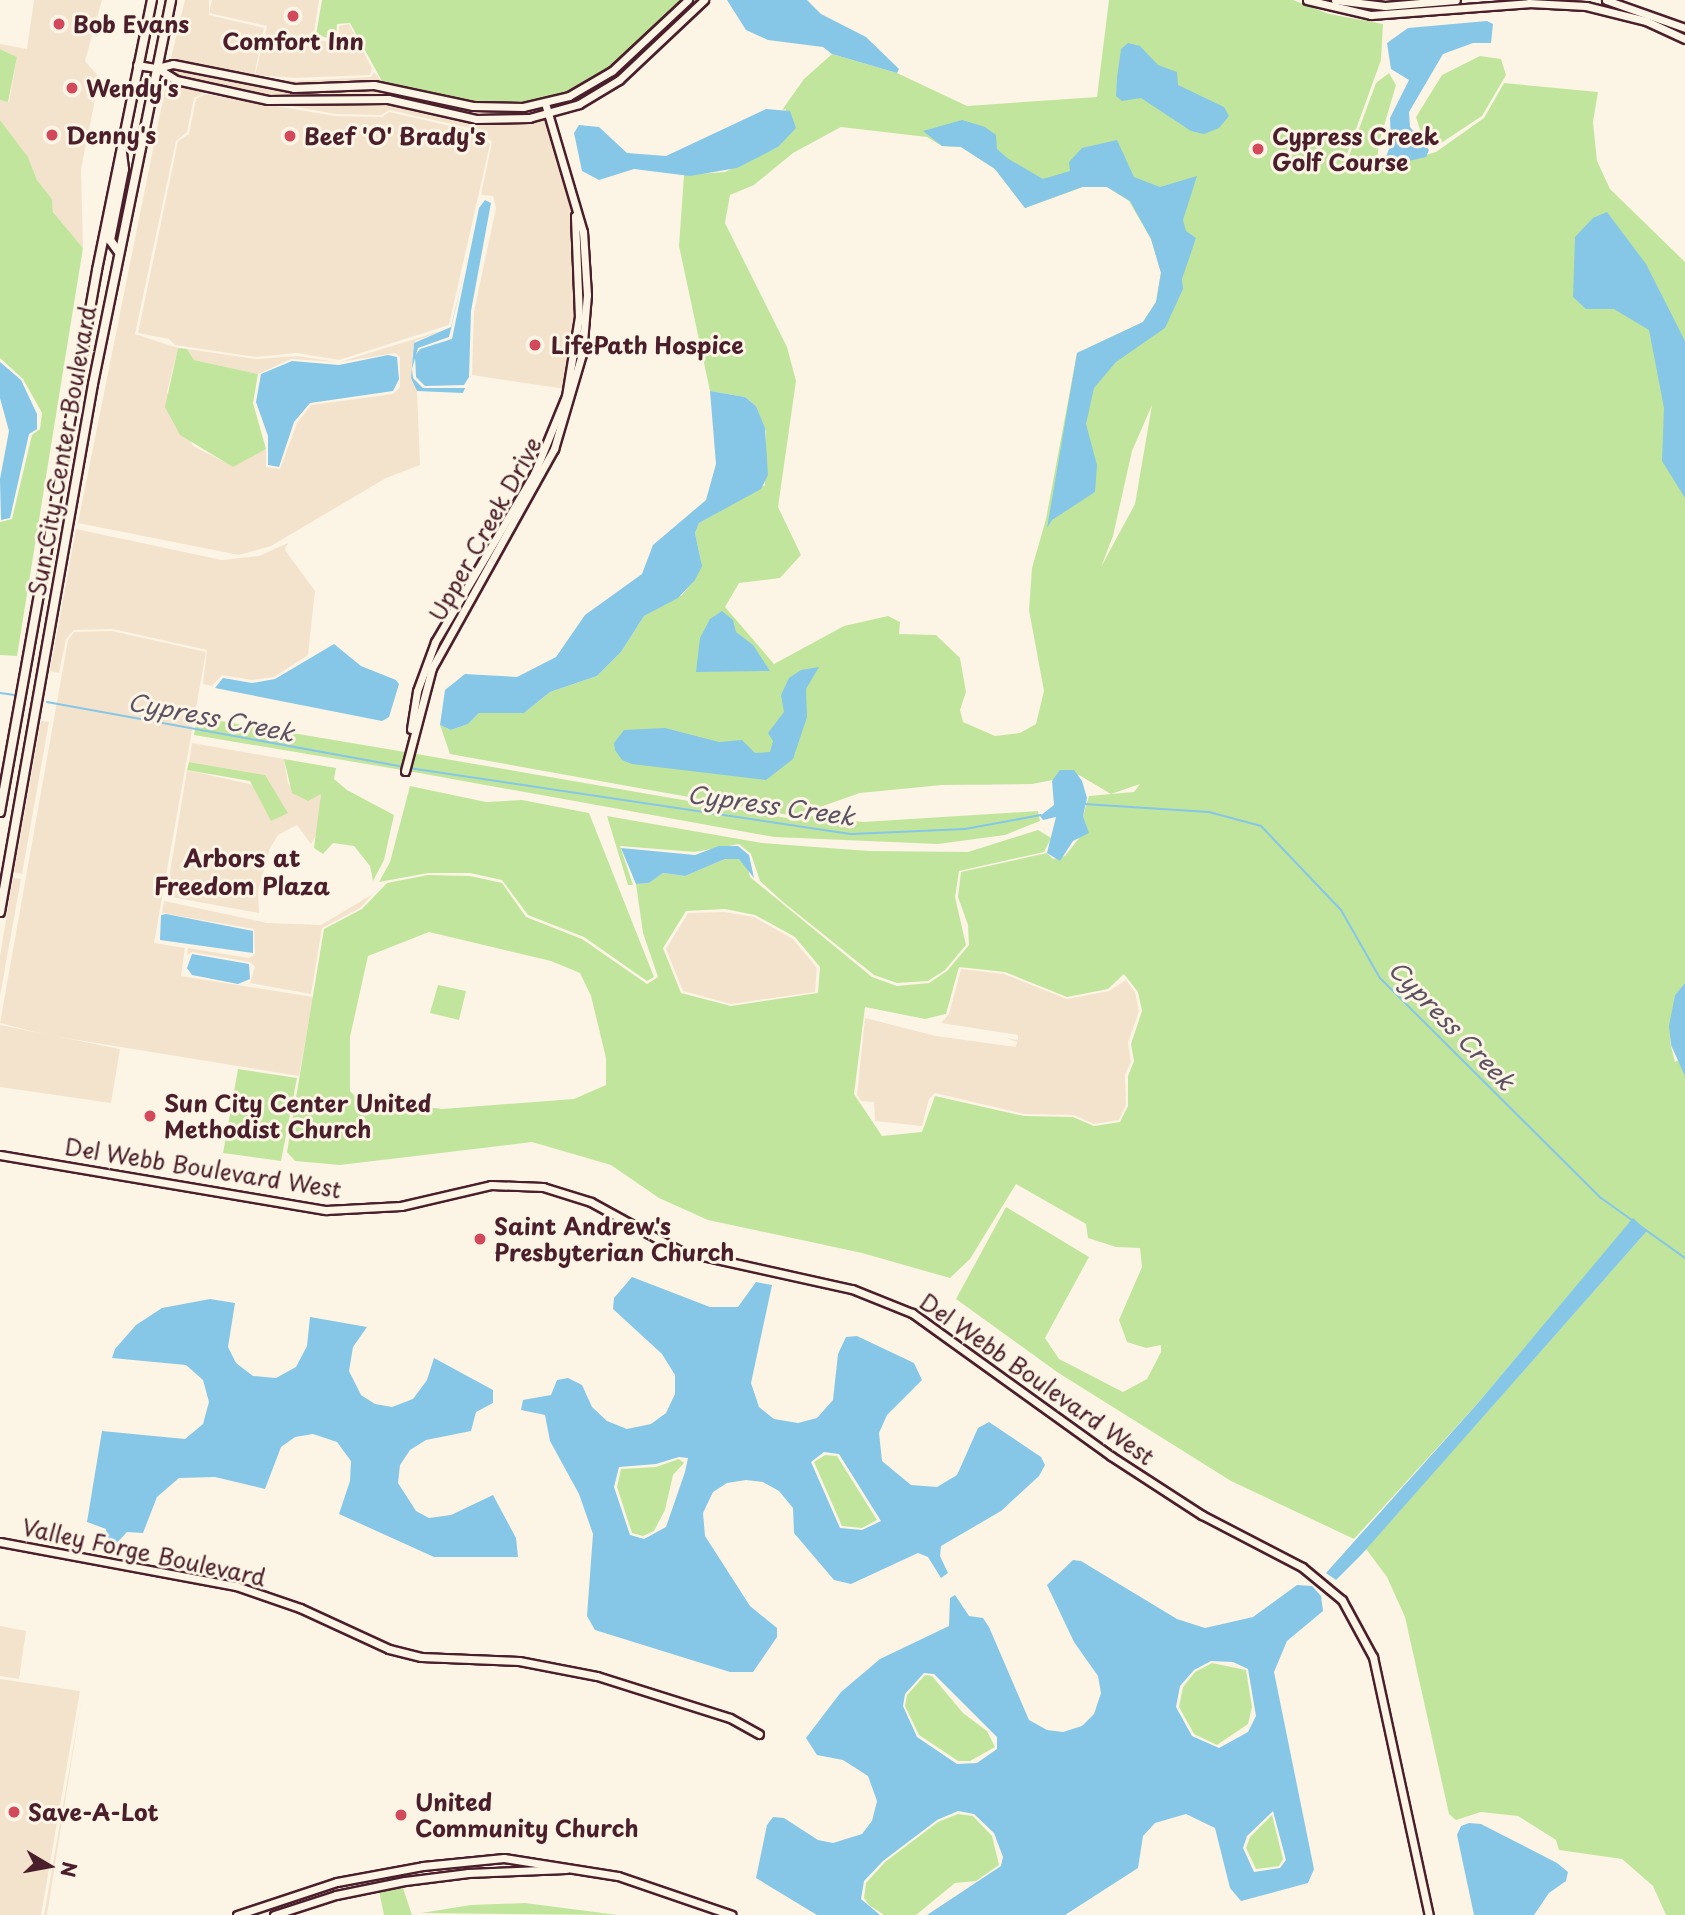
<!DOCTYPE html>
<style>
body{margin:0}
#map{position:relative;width:1685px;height:1915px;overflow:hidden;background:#fcf5e5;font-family:"Playpen Sans",sans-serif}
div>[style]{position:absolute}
.built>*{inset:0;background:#f4e3cc}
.green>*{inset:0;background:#c2e59e}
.water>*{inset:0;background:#86c6e7}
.stream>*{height:2px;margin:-1px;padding:0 1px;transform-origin:1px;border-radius:1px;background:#86c6e7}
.roads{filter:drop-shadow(2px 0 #4a1f2b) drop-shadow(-2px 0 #4a1f2b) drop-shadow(0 2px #4a1f2b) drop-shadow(0 -2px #4a1f2b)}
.tertiary>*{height:7px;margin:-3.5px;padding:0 3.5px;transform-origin:3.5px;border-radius:3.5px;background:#fcf5e5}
.secondary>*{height:8px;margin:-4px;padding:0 4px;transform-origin:4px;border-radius:4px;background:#fcf5e5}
.dots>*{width:19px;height:19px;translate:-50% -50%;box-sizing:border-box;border:4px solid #fcf5e5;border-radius:50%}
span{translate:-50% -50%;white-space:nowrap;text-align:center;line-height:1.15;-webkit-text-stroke:6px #fcf5e5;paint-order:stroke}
.poi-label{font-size:23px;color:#4a1f2b;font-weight:700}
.left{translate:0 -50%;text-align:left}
.street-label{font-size:23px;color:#4a1f2b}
.water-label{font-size:24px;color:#5c5163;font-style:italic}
.neighbourhood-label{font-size:24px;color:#4a1f2b;font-weight:700}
.north{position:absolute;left:14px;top:1831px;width:70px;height:70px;-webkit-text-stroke:5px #fcf5e5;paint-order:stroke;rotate:100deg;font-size:19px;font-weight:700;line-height:28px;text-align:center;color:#4a1f2b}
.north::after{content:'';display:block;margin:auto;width:24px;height:32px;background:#4a1f2b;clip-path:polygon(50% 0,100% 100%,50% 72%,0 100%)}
</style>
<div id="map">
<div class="built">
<div style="clip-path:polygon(34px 0,102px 0,85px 61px,98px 76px,98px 85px,81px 169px,83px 248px,53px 212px,52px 199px,37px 180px,28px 157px,0 120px,0 100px,9px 102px,17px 57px,0 49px,0 44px,27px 49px)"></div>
<div style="clip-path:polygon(185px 0,209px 0,209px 15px,264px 28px,254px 77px,296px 81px,371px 77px,374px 72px,383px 83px,294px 86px,170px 62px)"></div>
<div style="clip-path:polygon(212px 0,319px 0,313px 39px,338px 44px,339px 26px,349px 24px,372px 68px,370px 75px,296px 78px,255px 75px,267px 26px,209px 13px)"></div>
<div style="clip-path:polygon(173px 67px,293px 91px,383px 89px,383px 93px,413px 95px,446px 107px,532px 115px,476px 116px,388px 96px,269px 97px,177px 78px,168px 73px)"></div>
<div style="clip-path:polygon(167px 79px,256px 100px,206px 92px,194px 98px,187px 132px,176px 141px,135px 334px,178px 348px,167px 392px,193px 446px,233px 466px,266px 449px,266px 467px,280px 469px,297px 423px,311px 405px,393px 394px,400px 387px,400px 357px,396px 353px,340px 362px,450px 328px,415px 341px,413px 347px,411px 378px,417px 391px,420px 465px,386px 478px,271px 546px,239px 555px,78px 523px)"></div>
<div style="clip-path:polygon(205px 94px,335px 116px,382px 117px,389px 112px,477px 132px,490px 144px,449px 325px,339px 360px,297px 353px,256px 357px,175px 345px,169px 339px,138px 333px,178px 141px,189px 134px,196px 99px)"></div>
<div style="clip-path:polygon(364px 101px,388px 101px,487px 123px,546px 118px,570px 200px,576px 269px,576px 317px,565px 389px,472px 375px,474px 312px,496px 208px,493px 196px,481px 195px,492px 142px,478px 130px,390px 110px,381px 115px,336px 114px,279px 104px)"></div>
<div style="clip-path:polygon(187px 349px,256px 359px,297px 356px,337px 362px,291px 359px,258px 374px,194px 360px)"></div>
<div style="clip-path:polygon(76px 529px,222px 560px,259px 556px,288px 543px,285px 550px,315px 591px,308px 655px,274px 677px,252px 680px,222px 675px,212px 686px,203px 684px,207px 650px,113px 629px,74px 630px,66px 639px,59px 673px,50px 671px)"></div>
<div style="clip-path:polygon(112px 631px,206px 652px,154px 943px,185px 948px,181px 976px,313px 997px,299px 1076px,47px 1035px,0 1023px,68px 640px,74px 632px)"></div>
<div style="clip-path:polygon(41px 721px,49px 722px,22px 874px,14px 872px)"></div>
<div style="clip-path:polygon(192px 743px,284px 759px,288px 784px,321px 793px,318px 832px,311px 844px,297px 825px,278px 835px,270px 848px,258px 891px,259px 913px,166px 896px,187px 770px,254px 785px,265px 775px,189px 762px)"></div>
<div style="clip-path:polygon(13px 878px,21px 879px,0 996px,0 956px)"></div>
<div style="clip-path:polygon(373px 894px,360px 908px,322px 928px,311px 994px,250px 983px,255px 967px,250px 962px,192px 952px,187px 955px,188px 948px,249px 958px,255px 954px,254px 929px,162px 913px,164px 901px,268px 923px,321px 925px)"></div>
<div style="clip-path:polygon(725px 912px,754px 917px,793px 939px,817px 968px,815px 992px,731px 1004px,683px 991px,666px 949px,688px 913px)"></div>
<div style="clip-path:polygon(961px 969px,1004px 974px,1067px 999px,1109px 991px,1126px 980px,1135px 992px,1139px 1011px,1128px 1043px,1131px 1062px,1125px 1075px,1126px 1105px,1119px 1120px,1094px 1124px,1074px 1115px,1024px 1114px,935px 1093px,929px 1099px,922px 1126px,875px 1121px,874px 1102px,861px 1101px,857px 1095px,865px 1018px,936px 1036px,1016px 1047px,1017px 1042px,1006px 1038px,1018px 1040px,1018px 1035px,941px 1023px,949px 1014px)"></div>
<div style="clip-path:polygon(0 1025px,120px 1049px,111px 1103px,0 1087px)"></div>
<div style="clip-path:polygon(0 1626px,26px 1631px,19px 1679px,0 1676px)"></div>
<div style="clip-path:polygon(0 1679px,80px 1691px,41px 1915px,0 1915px)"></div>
<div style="clip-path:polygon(82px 1696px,47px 1915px,44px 1915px)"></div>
</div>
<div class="green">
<div style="clip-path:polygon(322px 0,684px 0,610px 69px,568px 93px,522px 104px,474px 103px,383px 83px,350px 23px,337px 24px,336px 40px,316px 35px)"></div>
<div style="clip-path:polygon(693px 0,697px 0,624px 73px,593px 94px,550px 111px,549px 105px,614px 73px)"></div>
<div style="clip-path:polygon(evenodd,1109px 0,1293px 0,1329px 14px,1383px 24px,1381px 60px,1346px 157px,1382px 167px,1436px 152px,1484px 118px,1504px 83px,1598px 92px,1593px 122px,1597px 161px,1610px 189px,1685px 262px,1685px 983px,1675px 995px,1670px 1042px,1675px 1062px,1685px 1057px,1685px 1915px,1666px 1915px,1653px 1886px,1622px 1859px,1559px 1850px,1556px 1840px,1518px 1816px,1481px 1812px,1456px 1820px,1449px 1814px,1405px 1617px,1387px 1577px,1366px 1549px,1647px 1231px,1633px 1219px,1478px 1403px,1354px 1539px,1231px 1481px,1057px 1372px,956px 1299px,1006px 1207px,1089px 1257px,1045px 1338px,1059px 1359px,1123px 1392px,1147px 1379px,1161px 1352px,1161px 1345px,1146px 1348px,1127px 1342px,1119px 1320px,1142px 1267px,1140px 1248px,1116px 1247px,1088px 1238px,1086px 1224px,1016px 1184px,970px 1259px,950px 1278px,862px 1253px,708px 1220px,659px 1198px,611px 1165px,532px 1142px,340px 1165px,295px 1161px,287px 1152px,324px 929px,362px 909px,387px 883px,428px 875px,470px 876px,502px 883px,526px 917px,582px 939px,647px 984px,658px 977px,643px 933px,636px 884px,649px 883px,663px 873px,685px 876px,725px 859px,739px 858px,747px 864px,750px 877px,872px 977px,897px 986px,929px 983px,947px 971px,969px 945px,968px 925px,958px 897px,961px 872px,1047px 853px,1053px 859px,1065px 856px,1087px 828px,1083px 816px,1089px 796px,1134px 792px,1140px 784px,1111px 794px,1079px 775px,1032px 784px,942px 785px,860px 793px,794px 816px,450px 754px,440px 725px,451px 730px,468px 724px,479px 713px,524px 713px,550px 692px,597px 676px,621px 652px,644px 616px,682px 595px,696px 578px,701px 562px,695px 533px,699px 523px,765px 485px,766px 432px,756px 406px,745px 397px,710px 391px,679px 246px,684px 175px,725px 172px,778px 147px,786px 109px,782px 110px,804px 79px,832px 54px,897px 73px,967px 106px,1097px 97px,1109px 0,841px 127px,927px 137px,942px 146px,961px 147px,995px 169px,1025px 208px,1083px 187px,1107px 187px,1129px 201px,1151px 239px,1161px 272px,1156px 302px,1143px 322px,1077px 353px,1046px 519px,1032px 568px,1029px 610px,1044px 691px,1036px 724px,1020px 733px,995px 736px,963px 722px,960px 710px,966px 692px,960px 658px,936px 635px,899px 634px,900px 622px,888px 616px,844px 626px,774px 664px,725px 607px,739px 583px,780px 578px,801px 555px,778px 507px,796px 381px,787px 347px,725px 223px,730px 195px,754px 185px,793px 153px,841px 127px,1109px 0,1152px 405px,1135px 504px,1101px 567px,1113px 536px,1132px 451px,1152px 405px,1109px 0,725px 909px,755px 915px,795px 937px,820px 967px,818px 993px,731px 1006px,681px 993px,663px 948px,686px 911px,725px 909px,1109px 0,429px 932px,551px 961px,580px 973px,591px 996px,606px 1058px,606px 1085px,574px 1099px,442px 1109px,356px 1097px,350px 1091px,350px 1037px,368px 956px,429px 932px,1109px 0,959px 967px,1005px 972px,1067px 997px,1108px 989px,1124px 974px,1138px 992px,1142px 1011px,1131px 1044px,1134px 1061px,1128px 1076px,1128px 1106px,1120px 1122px,1094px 1126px,1073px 1117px,1024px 1116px,935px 1096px,922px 1132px,882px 1136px,854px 1094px,865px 1007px,925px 1019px,946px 1014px,959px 967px)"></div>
<div style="clip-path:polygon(0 49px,17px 57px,8px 102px,0 100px)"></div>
<div style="clip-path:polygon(1480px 56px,1501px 59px,1506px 75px,1482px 116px,1435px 147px,1422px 136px,1416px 117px,1442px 75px)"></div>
<div style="clip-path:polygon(1389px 73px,1396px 85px,1379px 143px,1377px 163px,1349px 156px,1376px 83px)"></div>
<div style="clip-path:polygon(0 120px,28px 157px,37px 180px,52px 199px,53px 212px,83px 248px,17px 656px,0 655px,0 522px,12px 519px,32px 435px,40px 429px,42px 413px,23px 379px,0 358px)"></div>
<div style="clip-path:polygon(178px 348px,187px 349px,194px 360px,258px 374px,253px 403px,266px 449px,233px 467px,180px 435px,165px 407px)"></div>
<div style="clip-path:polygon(197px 717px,405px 752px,402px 770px,194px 735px)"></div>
<div style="clip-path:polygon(411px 753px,793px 819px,803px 815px,863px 822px,1038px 811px,1040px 821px,1005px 835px,938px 844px,774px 837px,408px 771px)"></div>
<div style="clip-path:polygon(284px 759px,336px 768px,334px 779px,347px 790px,394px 815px,384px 860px,373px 881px,370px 866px,354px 846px,333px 843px,323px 854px,314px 848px,321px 794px,308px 801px,292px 793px)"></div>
<div style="clip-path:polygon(189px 762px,265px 775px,288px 813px,271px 821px,250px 781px,187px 770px)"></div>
<div style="clip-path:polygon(410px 786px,486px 802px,522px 800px,589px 813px,654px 977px,647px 981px,584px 937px,528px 915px,502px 880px,470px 873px,428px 873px,379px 882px,390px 862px)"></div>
<div style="clip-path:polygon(607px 816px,762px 843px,869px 851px,968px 852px,1038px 830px,1051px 838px,1044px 852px,959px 871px,955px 897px,966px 945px,945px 970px,928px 981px,897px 983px,874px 975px,783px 902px,760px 881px,751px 854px,739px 844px,695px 852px,620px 846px,633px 885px,628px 885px)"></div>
<div style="clip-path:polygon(438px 985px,466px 991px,459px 1020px,430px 1013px)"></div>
<div style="clip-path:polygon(238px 1069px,297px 1078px,281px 1161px,223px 1153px)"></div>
<div style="clip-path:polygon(825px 1455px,837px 1456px,877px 1520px,862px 1528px,842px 1526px,814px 1462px)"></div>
<div style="clip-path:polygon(679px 1459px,684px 1463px,673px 1475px,665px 1510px,654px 1531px,643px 1536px,632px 1533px,617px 1487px,621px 1469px,656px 1467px)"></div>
<div style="clip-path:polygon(1212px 1663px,1246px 1670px,1252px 1707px,1248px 1724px,1217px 1745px,1194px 1734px,1179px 1707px,1183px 1687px,1195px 1672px)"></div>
<div style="clip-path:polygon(925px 1675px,932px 1676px,963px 1713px,987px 1731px,995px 1747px,970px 1761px,958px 1761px,919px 1735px,905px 1706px,907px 1695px)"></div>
<div style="clip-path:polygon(958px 1814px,973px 1816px,992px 1836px,999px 1865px,976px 1881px,955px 1883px,916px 1915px,884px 1915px,869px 1905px,864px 1898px,866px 1883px,885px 1862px,938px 1822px)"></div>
<div style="clip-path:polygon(1272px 1815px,1283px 1859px,1279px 1866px,1256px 1869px,1246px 1848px,1250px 1837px)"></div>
<div style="clip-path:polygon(403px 1888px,412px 1915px,384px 1915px,379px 1891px)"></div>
<div style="clip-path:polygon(525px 1903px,618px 1915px,421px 1913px,471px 1905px)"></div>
</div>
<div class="water">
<div style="clip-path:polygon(727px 0,807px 0,821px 14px,866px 37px,899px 69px,897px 73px,832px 54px,823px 47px,768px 40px,746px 30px)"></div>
<div style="clip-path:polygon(1487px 21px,1493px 24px,1491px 43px,1473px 43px,1443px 54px,1409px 112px,1410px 127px,1429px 150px,1426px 157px,1382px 167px,1391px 144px,1390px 118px,1409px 80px,1391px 69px,1387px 43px,1408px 28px)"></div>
<div style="clip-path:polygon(1128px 43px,1140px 46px,1158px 65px,1177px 72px,1178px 85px,1224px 107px,1229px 116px,1219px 128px,1204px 134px,1191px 131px,1141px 98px,1122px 101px,1116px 96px,1117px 78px,1121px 49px)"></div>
<div style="clip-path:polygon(766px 109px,790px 111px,796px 128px,778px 147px,737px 168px,690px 176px,634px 169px,599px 180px,582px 171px,574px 133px,579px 125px,599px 127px,627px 153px,666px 156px)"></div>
<div style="clip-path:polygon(962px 120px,985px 127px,996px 135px,997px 149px,1007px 158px,1043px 179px,1070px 171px,1069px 162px,1082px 148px,1117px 140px,1134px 177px,1160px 187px,1197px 176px,1183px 220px,1186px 231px,1196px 238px,1182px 279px,1183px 289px,1165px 328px,1116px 362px,1094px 388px,1086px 424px,1097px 465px,1095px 492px,1052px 520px,1047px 528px,1077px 353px,1143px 322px,1156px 302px,1161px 273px,1151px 239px,1130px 201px,1107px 187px,1082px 187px,1025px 208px,995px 169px,961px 147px,942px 146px,923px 131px)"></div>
<div style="clip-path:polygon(485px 200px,491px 203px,471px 311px,469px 377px,464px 385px,425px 386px,416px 377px,415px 356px,420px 349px,452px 339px,479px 208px)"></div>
<div style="clip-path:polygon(1607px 212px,1646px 264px,1685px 341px,1685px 498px,1662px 461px,1664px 408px,1649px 330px,1614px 309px,1586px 309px,1573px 297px,1575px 237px,1593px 218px)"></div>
<div style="clip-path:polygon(466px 264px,449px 337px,418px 348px,412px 369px,413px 378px,423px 388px,465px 388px,463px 393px,417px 391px,411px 378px,414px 343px,451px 327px)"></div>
<div style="clip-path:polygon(388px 355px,397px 357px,399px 379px,393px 391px,310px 403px,294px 422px,279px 467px,268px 465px,268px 436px,256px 402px,261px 374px,292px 361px,339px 365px)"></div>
<div style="clip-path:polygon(0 362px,21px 380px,37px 414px,37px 429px,29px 434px,10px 518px,1px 520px,0 479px,9px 431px,0 398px)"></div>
<div style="clip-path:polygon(710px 391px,745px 397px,756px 406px,765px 428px,768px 475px,761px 489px,699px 523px,695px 533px,702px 566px,695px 580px,678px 598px,644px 616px,621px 652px,597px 676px,550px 692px,524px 713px,479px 713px,468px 724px,451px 730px,440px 725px,445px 690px,465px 674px,517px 677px,556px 657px,585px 615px,642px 574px,653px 545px,706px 500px,716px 464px)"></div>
<div style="clip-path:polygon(722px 611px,733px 620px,736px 632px,753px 645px,770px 671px,696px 672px,700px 638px,710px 619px)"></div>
<div style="clip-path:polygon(334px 644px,361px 666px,396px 680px,399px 684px,389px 717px,382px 721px,215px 688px,223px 678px,252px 683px,275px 679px)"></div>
<div style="clip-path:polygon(819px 667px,806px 689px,807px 717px,793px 759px,766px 780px,632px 764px,622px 760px,615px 750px,614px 743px,624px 730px,665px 728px,719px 742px,742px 740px,755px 753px,770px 752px,773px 741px,768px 733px,784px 712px,781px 695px,789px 678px,801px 670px)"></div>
<div style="clip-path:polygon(1060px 770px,1074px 770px,1082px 781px,1087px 798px,1083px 816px,1089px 833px,1073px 841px,1060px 861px,1047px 853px,1056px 817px,1043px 820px,1040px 816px,1054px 805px,1052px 781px)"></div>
<div style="clip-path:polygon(719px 846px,738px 846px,749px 855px,754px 878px,739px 859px,725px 859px,685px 876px,663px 873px,649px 883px,636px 884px,621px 848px,695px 855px)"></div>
<div style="clip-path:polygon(166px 914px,253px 931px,253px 953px,160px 940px,161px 915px)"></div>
<div style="clip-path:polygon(192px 954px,249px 964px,250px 979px,238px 984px,192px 975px,187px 968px)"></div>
<div style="clip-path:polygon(1685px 983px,1685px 1076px,1671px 1045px,1669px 1026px,1675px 995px)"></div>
<div style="clip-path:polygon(1633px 1218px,1647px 1231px,1362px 1554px,1336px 1580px,1326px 1573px,1478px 1403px)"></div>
<div style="clip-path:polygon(evenodd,632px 1277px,710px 1307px,738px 1307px,756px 1282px,772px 1285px,751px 1383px,759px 1407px,774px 1419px,798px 1423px,817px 1418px,833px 1400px,838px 1354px,846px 1337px,857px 1336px,914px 1363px,922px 1380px,887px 1415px,879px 1433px,882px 1461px,911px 1485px,937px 1487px,957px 1475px,978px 1428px,989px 1422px,1041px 1457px,1045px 1465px,1039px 1476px,1001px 1511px,941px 1546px,940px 1556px,948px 1573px,941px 1578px,928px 1557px,918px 1553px,851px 1584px,834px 1580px,794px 1533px,793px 1508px,779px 1491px,763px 1482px,746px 1480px,727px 1483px,713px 1492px,703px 1513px,705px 1536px,750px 1606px,777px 1628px,777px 1637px,753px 1672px,730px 1672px,595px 1630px,587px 1616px,593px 1534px,579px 1494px,550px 1441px,545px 1415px,521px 1410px,523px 1400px,551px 1395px,557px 1380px,568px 1378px,582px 1385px,592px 1407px,607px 1421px,627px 1429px,651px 1424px,666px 1413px,675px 1394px,675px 1375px,662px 1354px,613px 1309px,614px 1298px,632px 1277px,824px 1452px,839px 1454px,881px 1521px,862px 1530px,840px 1528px,811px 1462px,824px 1452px,632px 1277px,679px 1457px,688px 1458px,685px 1472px,666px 1527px,644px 1539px,630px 1535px,614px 1487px,619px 1467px,656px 1464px,679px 1457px)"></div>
<div style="clip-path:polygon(210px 1299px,235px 1303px,228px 1347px,236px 1363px,253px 1376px,276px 1378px,296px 1367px,307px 1346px,310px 1317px,367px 1327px,353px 1347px,349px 1371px,361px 1395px,375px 1404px,392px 1407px,413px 1399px,427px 1380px,434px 1358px,493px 1390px,493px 1403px,476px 1412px,471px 1431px,426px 1440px,410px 1450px,400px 1465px,398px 1483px,416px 1511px,429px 1518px,451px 1515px,493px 1495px,516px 1538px,518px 1557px,434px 1557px,339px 1514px,350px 1481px,351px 1461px,337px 1442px,313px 1434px,295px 1437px,281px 1447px,265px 1489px,215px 1477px,179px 1478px,157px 1497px,143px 1533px,127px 1532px,114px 1546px,108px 1545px,106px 1529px,87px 1522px,102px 1431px,185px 1439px,203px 1424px,209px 1402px,203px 1380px,186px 1365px,112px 1358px,115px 1349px,136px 1325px,162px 1308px)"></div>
<div style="clip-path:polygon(evenodd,1073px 1560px,1081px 1561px,1177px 1619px,1205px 1628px,1253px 1617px,1297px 1585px,1312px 1586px,1321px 1596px,1323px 1611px,1287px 1641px,1274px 1672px,1314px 1869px,1308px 1883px,1241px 1901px,1230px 1888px,1215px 1828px,1186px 1814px,1155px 1823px,1143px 1836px,1138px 1868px,1065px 1915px,927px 1915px,1001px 1866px,1003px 1857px,994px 1833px,974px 1814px,958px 1811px,937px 1820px,883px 1861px,864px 1881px,861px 1899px,880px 1915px,817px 1915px,756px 1878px,767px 1825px,773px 1817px,784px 1818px,818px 1840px,833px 1843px,862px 1834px,872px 1821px,877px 1801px,868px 1776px,843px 1760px,817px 1755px,806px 1738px,841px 1692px,880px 1659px,949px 1626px,950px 1598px,955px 1595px,969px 1616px,983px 1618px,989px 1627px,1029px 1720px,1047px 1730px,1063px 1732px,1082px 1726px,1094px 1714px,1101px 1693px,1098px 1676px,1074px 1642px,1047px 1585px,1073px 1560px,1211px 1661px,1233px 1662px,1248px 1669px,1256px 1716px,1248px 1732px,1219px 1748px,1192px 1736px,1176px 1707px,1180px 1686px,1194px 1670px,1211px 1661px,1073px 1560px,924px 1673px,934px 1674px,997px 1737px,997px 1749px,977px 1763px,957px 1764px,917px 1737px,903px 1706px,905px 1694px,924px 1673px,1073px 1560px,1273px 1811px,1286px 1860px,1280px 1868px,1254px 1872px,1243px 1848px,1247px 1836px,1273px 1811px)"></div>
<div style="clip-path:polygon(1469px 1823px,1481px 1824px,1557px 1863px,1568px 1872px,1566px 1881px,1549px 1893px,1534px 1915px,1474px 1915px,1457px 1835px,1461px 1826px)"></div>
</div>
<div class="stream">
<div style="left:0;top:693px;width:15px;rotate:8deg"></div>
<div style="left:47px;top:702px;width:363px;rotate:10.3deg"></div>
<div style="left:409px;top:768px;width:448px;rotate:8.5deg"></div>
<div style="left:852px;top:834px;width:113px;rotate:-2.5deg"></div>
<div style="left:965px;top:829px;width:77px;rotate:-10.4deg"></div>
<div style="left:1084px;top:804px;width:125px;rotate:3.7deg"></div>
<div style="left:1209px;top:812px;width:54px;rotate:15.1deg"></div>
<div style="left:1261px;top:826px;width:116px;rotate:46.4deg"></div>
<div style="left:1341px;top:910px;width:78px;rotate:60.2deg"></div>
<div style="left:1380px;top:978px;width:312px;rotate:44.9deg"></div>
<div style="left:1601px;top:1198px;width:103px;rotate:35.5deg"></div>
</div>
<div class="roads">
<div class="tertiary">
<div style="left:1307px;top:0;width:66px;rotate:13.2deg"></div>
<div style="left:1371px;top:15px;width:158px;rotate:-4.3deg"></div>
<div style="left:1529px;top:3px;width:57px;rotate:3deg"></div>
<div style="left:1586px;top:6px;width:62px;rotate:14deg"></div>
<div style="left:1646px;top:21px;width:43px;rotate:24.8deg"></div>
<div style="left:1335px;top:0;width:50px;rotate:6.8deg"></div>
<div style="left:1385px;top:6px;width:71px;rotate:-4.8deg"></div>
<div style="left:1606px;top:0;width:84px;rotate:19.5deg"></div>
<div style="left:137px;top:65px;width:20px;rotate:9deg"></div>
<div style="left:157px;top:68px;width:16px;rotate:-14deg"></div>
<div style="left:173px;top:64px;width:123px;rotate:11.2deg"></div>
<div style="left:294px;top:88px;width:80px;rotate:-2.1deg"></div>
<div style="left:374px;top:85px;width:101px;rotate:12deg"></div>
<div style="left:473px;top:106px;width:50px;rotate:1.1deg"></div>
<div style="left:523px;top:107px;width:47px;rotate:-13.4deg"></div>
<div style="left:569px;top:96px;width:50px;rotate:-30.2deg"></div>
<div style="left:612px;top:71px;width:104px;rotate:-43.1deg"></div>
<div style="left:157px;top:68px;width:22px;rotate:32deg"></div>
<div style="left:176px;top:80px;width:94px;rotate:12.3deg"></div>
<div style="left:268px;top:100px;width:120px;rotate:-0.5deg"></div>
<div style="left:388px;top:99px;width:90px;rotate:12.8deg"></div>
<div style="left:476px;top:119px;width:53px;rotate:-1.1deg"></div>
<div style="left:529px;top:118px;width:52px;rotate:-15.6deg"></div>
<div style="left:579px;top:104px;width:47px;rotate:-31deg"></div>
<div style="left:619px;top:80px;width:117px;rotate:-43.3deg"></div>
<div style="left:411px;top:729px;width:38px;rotate:-81deg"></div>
<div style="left:417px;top:691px;width:52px;rotate:-69.8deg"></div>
<div style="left:435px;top:642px;width:195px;rotate:-59.5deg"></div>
<div style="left:534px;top:474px;width:84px;rotate:-67.7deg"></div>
<div style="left:566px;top:396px;width:80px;rotate:-80.7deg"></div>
<div style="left:579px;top:317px;width:101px;rotate:-92.3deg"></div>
<div style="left:405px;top:771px;width:106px;rotate:-75.3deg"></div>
<div style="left:432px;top:668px;width:251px;rotate:-60.9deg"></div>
<div style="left:554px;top:449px;width:99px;rotate:-73.6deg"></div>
<div style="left:582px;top:354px;width:59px;rotate:-85.2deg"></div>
<div style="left:587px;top:295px;width:63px;rotate:-93.6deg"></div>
<div style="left:583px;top:232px;width:134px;rotate:-106.4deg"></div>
<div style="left:0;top:1155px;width:331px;rotate:9.6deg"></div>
<div style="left:326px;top:1210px;width:75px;rotate:-3.1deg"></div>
<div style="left:401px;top:1206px;width:92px;rotate:-13.1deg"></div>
<div style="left:491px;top:1185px;width:52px;rotate:2.2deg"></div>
<div style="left:543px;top:1187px;width:50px;rotate:17.4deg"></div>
<div style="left:591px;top:1202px;width:102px;rotate:28.8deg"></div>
<div style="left:680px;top:1251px;width:176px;rotate:12.5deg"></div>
<div style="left:852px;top:1289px;width:65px;rotate:21.8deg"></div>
<div style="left:912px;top:1313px;width:245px;rotate:35.7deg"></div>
<div style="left:1111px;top:1456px;width:108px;rotate:33deg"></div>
<div style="left:1202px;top:1515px;width:113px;rotate:27.5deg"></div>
<div style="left:1302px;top:1567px;width:52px;rotate:39.5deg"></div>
<div style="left:1342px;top:1600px;width:65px;rotate:61.5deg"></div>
<div style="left:1373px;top:1657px;width:264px;rotate:77.8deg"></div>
<div style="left:0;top:1542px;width:240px;rotate:10.6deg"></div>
<div style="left:236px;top:1586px;width:68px;rotate:19deg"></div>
<div style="left:300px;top:1608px;width:98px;rotate:24.7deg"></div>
<div style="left:389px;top:1649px;width:33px;rotate:14deg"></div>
<div style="left:421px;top:1657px;width:98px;rotate:2.3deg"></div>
<div style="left:519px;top:1661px;width:79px;rotate:10.9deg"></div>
<div style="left:597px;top:1676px;width:139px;rotate:17.5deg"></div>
<div style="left:730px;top:1718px;width:33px;rotate:29deg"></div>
<div style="left:237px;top:1915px;width:105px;rotate:-18.3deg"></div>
<div style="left:337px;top:1882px;width:87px;rotate:-10.5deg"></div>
<div style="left:423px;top:1866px;width:81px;rotate:-5.6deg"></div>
<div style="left:504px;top:1858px;width:115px;rotate:9deg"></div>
<div style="left:618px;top:1876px;width:120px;rotate:18.9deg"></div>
<div style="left:274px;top:1915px;width:65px;rotate:-17.9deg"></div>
<div style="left:336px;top:1895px;width:70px;rotate:-11.5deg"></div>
<div style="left:405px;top:1881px;width:64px;rotate:-7.2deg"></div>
<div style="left:468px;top:1873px;width:98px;rotate:-2.3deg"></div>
</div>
<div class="secondary">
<div style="left:118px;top:251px;width:14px;rotate:-126deg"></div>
<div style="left:110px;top:240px;width:72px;rotate:-78.8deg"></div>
<div style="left:124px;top:169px;width:17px;rotate:-97deg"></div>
<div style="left:0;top:812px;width:551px;rotate:-79.85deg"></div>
<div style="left:97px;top:270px;width:276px;rotate:-78.5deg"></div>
<div style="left:0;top:912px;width:536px;rotate:-80.01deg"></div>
<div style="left:93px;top:384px;width:392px;rotate:-78.5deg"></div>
</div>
</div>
<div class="dots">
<div style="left:293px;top:16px;background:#d1495b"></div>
<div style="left:59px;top:24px;background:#d1495b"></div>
<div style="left:72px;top:88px;background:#d1495b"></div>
<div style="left:52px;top:135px;background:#d1495b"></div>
<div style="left:290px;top:136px;background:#d1495b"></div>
<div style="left:1258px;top:149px;background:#d1495b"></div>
<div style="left:535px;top:345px;background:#d1495b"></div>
<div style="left:150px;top:1116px;background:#d1495b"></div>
<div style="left:480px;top:1239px;background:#d1495b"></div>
<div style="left:14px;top:1812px;background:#d1495b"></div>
<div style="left:401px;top:1815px;background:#d1495b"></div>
</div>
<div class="poi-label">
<span class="left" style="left:73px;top:24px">Bob Evans</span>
<span style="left:293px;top:41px">Comfort Inn</span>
<span class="left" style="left:86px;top:88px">Wendy's</span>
<span class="left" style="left:66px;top:135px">Denny's</span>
<span class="left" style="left:304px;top:136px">Beef 'O' Brady's</span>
<span class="left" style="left:1272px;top:149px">Cypress Creek<br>Golf Course</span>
<span class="left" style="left:551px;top:345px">LifePath Hospice</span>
<span class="left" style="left:164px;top:1116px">Sun City Center United<br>Methodist Church</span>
<span class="left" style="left:494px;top:1239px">Saint Andrew's<br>Presbyterian Church</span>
<span class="left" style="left:415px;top:1815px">United<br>Community Church</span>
<span class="left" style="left:28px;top:1812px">Save-A-Lot</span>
</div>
<div class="street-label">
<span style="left:62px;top:451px;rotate:-80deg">Sun City Center Boulevard</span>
<span style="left:485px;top:529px;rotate:-61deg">Upper Creek Drive</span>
<span style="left:203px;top:1168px;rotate:9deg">Del Webb Boulevard West</span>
<span style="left:1037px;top:1379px;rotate:35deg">Del Webb Boulevard West</span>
<span style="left:144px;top:1552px;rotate:12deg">Valley Forge Boulevard</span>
</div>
<div class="water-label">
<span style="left:211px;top:717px;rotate:11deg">Cypress Creek</span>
<span style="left:771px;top:805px;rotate:8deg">Cypress Creek</span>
<span style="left:1452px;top:1025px;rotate:46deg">Cypress Creek</span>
</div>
<div class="neighbourhood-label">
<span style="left:242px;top:872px">Arbors at<br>Freedom Plaza</span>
</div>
<div class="north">N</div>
</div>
